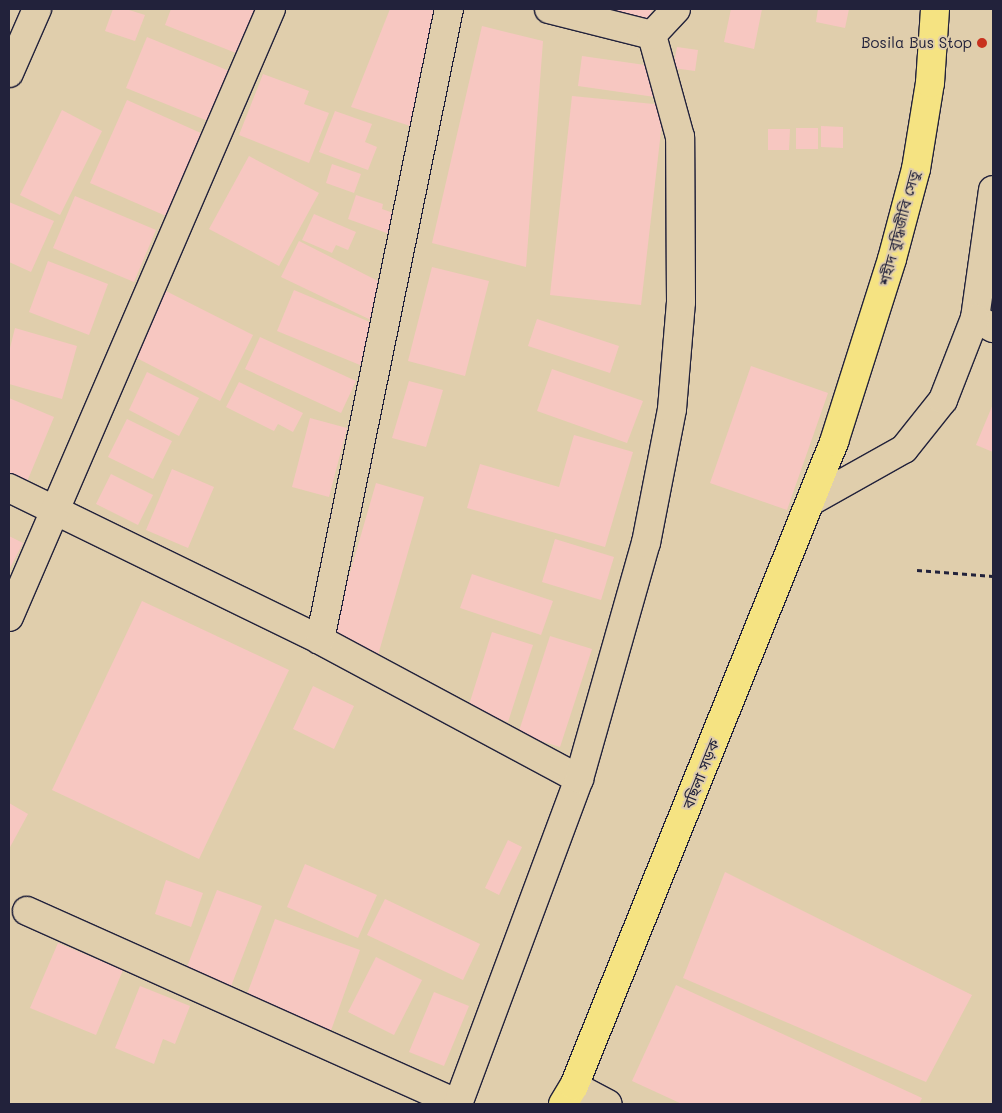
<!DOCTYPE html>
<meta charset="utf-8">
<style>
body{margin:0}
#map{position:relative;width:1002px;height:1113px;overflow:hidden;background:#e0ceac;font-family:Mali,"Noto Sans Bengali",sans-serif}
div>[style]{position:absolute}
.building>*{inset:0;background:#f7c7c1}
.path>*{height:3px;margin-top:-1.5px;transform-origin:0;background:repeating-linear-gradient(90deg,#22223b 0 5px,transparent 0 9px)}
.roads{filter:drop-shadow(1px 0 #22223b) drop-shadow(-1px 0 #22223b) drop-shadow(0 1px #22223b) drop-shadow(0 -1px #22223b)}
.minor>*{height:28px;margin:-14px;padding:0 14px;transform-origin:14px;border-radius:14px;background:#e0ceac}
.major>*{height:28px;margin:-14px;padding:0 14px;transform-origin:14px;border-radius:14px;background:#f5e382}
.dots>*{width:14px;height:14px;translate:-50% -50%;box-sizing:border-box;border:2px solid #e0ceac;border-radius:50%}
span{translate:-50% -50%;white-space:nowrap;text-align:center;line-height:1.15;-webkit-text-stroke:4px #e0ceac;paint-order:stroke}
.poi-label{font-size:15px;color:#22223b}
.right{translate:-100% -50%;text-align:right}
.street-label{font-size:15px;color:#22223b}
.frame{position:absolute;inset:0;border:10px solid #22223b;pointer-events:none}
</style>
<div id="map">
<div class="building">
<div style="clip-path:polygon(113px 9px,126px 9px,145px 15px,135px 41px,105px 31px)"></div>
<div style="clip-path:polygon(171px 9px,255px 9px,236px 53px,165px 25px)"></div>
<div style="clip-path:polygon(390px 9px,443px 9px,426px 131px,351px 107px)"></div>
<div style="clip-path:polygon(598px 9px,652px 9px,647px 25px)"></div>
<div style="clip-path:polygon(731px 9px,762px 9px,754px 49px,724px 42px)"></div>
<div style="clip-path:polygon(818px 9px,849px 9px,845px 28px,816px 22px)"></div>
<div style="clip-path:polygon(482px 26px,543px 41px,526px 267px,432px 243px)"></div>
<div style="clip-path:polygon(147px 37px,234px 73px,213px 123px,126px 88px)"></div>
<div style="clip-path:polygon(677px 47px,698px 50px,695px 71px,673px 68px)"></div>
<div style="clip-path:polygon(582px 56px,659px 67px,655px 97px,578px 86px)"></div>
<div style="clip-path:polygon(263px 74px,309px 91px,304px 104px,329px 113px,309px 163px,239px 135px)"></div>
<div style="clip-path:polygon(572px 96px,664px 105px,641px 305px,550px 295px)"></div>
<div style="clip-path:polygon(127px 100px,203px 134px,166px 216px,90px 183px)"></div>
<div style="clip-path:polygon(62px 110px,102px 131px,60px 215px,20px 195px)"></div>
<div style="clip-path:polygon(335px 111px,372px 124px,365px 142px,377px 147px,368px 170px,319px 152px)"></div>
<div style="clip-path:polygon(821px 126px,843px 127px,843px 148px,821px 147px)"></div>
<div style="clip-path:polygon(796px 128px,818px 128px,818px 149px,796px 149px)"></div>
<div style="clip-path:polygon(768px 129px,790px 129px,789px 150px,768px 150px)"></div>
<div style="clip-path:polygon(249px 156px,319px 193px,279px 266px,209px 229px)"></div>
<div style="clip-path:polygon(332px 164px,361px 174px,354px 193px,326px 183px)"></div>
<div style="clip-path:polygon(356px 195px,383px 204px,382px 209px,402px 216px,395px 236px,348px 219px)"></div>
<div style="clip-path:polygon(75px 196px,156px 230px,134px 282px,53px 248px)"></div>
<div style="clip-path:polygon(9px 202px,54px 221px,31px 272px,9px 262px)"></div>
<div style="clip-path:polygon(314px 214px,356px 232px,348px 250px,336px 245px,332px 253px,302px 240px)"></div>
<div style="clip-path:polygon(299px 241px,378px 281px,373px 321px,281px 277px)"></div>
<div style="clip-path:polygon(48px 261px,108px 284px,89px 335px,29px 312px)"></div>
<div style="clip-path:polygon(432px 267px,489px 281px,465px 376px,408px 361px)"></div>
<div style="clip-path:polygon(160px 288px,253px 335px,220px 401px,127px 353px)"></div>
<div style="clip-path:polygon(294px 290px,377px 325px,360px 365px,277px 331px)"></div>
<div style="clip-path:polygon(537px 319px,619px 346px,610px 373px,528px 346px)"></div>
<div style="clip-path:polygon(15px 328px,77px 346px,62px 399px,9px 384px,9px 352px)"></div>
<div style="clip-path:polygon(260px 337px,356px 381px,341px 413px,245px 369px)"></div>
<div style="clip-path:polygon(751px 366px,828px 393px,787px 510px,710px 483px)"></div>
<div style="clip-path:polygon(552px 369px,643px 401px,627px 443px,537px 411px)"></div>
<div style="clip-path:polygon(147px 372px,199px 398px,179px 436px,129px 410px)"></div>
<div style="clip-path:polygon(409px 381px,443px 390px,426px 447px,392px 438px)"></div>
<div style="clip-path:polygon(239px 382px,303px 413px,293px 432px,278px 424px,274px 431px,226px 407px)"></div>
<div style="clip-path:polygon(9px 398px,54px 417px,26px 484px,9px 476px)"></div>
<div style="clip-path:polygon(993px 404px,993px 452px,976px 445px)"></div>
<div style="clip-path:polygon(310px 418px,347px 428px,329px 497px,292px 487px)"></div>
<div style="clip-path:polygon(127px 419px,172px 441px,153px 479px,108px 457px)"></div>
<div style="clip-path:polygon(574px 435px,633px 452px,605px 547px,467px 508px,480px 464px,559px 487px)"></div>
<div style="clip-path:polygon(172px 469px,214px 487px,188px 548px,146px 530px)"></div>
<div style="clip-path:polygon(111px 474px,153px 495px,138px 525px,96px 504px)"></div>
<div style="clip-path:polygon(376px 483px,424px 497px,378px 655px,330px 642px)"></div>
<div style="clip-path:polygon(9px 536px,23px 543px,9px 570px)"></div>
<div style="clip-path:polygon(555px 539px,614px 557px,601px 600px,542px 582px)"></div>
<div style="clip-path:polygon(472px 574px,553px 601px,541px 635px,460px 608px)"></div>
<div style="clip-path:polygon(142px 601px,289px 670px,199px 859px,52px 790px)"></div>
<div style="clip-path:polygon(492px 632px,533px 645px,508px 722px,468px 708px)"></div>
<div style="clip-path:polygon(550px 636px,592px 649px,560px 747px,518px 734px)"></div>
<div style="clip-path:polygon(313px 686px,354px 706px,334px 749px,293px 729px)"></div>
<div style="clip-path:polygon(9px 803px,28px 814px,9px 849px)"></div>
<div style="clip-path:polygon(508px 840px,522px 847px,499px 895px,485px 888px)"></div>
<div style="clip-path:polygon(305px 864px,377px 895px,358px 938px,287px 907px)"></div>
<div style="clip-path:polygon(725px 872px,972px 995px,926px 1082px,683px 978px)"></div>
<div style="clip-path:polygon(166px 880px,203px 893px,191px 927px,155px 914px)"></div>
<div style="clip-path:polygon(217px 890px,262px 906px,228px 994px,183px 977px)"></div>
<div style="clip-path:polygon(385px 899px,480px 944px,463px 980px,367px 935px)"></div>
<div style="clip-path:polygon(275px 919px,360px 950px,329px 1036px,243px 1005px)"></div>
<div style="clip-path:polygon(58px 943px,123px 970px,96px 1035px,30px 1008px)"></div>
<div style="clip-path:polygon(376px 957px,422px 980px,394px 1035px,348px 1012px)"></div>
<div style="clip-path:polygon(676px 985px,922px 1098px,919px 1104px,682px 1104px,632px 1081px)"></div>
<div style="clip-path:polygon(140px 986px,190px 1006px,175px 1044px,163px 1039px,154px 1064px,115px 1048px)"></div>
<div style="clip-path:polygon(434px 992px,469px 1006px,444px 1066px,409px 1052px)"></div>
</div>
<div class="path">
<div style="left:917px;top:570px;width:76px;rotate:4.5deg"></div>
</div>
<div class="roads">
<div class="minor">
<div style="left:549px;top:9px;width:106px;rotate:14.2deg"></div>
<div style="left:9px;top:73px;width:70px;rotate:-66.4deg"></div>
<div style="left:993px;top:190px;width:129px;rotate:98deg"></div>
<div style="left:975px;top:318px;width:21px;rotate:29deg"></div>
<div style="left:9px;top:488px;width:346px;rotate:26deg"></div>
<div style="left:320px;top:640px;width:294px;rotate:28.2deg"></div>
<div style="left:813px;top:500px;width:104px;rotate:-29.3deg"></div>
<div style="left:904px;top:449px;width:63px;rotate:-51.5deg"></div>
<div style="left:943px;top:400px;width:88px;rotate:-68.7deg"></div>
<div style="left:9px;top:617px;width:662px;rotate:-66.69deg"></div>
<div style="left:320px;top:640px;width:644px;rotate:-78.45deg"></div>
<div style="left:27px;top:911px;width:472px;rotate:24.1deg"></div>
<div style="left:574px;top:1086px;width:38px;rotate:28deg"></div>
<div style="left:458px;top:1104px;width:347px;rotate:-69.6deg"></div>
<div style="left:579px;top:779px;width:245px;rotate:-74.2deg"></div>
<div style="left:646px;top:543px;width:136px;rotate:-79deg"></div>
<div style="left:672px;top:409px;width:107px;rotate:-85.2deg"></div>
<div style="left:681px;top:302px;width:165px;rotate:-90.3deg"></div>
<div style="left:680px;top:137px;width:106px;rotate:-105.4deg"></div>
<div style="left:652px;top:35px;width:35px;rotate:-47deg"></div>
</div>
<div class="major">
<div style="left:563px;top:1104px;width:21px;rotate:-59deg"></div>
<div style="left:574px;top:1086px;width:695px;rotate:-68.01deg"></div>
<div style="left:834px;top:442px;width:192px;rotate:-72.4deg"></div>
<div style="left:892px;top:259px;width:93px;rotate:-75.1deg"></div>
<div style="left:916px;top:169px;width:87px;rotate:-80.8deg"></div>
<div style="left:930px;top:83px;width:74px;rotate:-86.1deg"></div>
</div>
</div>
<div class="dots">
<div style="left:982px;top:43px;background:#c8321e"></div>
</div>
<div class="poi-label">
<span class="right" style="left:972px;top:43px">Bosila Bus Stop</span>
</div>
<div class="street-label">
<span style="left:899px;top:228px;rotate:-75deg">শহীদ বুদ্ধিজীবি সেতু</span>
<span style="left:701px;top:774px;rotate:-68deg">বছিলা সড়ক</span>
</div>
<div class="frame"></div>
</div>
